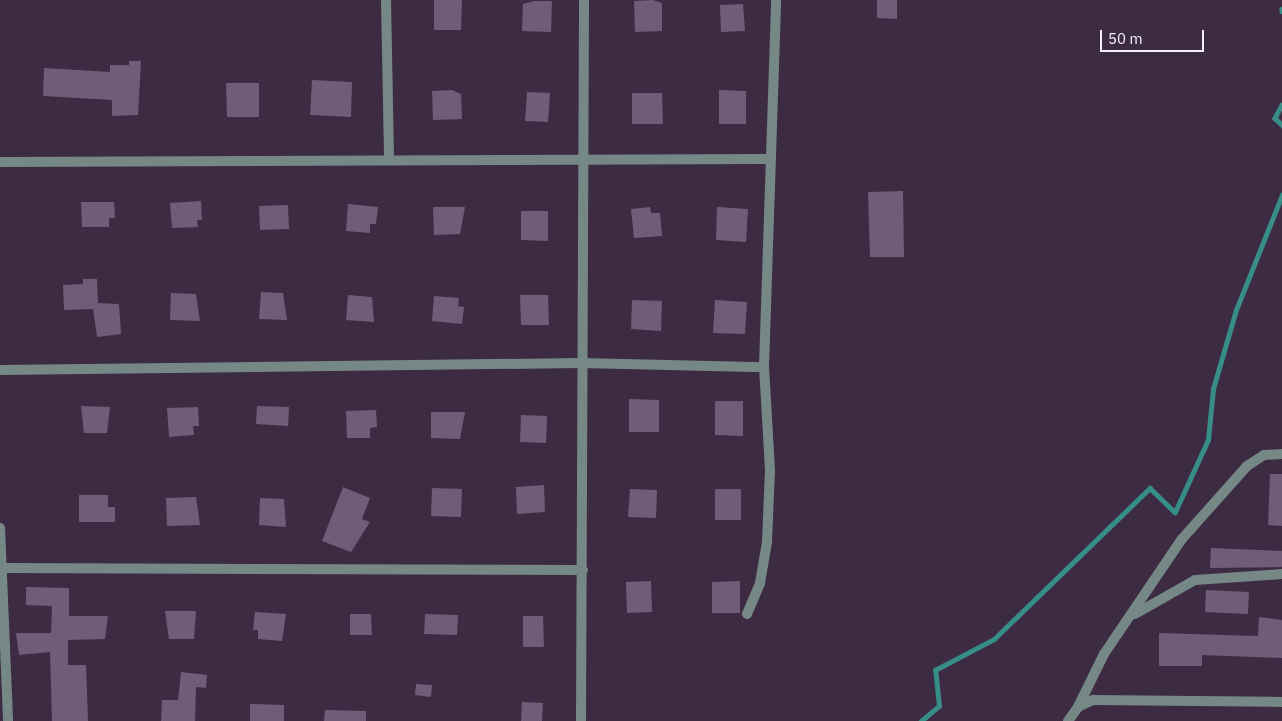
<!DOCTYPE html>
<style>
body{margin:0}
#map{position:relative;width:1282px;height:721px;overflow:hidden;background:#3c2b43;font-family:"IBM Plex Sans",sans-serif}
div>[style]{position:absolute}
.stream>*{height:4.5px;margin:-2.25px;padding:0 2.25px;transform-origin:2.25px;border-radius:2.25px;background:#368e84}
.building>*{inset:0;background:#6f5d77}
.street>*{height:10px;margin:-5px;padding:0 5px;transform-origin:5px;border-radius:5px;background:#768885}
span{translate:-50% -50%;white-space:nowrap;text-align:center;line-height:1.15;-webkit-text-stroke:4.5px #3c2b43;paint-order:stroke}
.scale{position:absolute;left:1100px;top:30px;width:104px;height:22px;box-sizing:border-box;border:2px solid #f9eefe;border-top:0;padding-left:6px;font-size:15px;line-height:18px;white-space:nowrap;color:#f9eefe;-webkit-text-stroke:4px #3c2b43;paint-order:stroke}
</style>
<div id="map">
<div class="stream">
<div style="left:1282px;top:9px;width:2px;rotate:90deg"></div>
<div style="left:1282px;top:105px;width:15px;rotate:118deg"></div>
<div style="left:1275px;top:118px;width:10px;rotate:45deg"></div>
<div style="left:921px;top:721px;width:23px;rotate:-40deg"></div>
<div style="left:939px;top:706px;width:36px;rotate:-96deg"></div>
<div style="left:935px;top:670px;width:67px;rotate:-27.7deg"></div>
<div style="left:994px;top:639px;width:217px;rotate:-44.1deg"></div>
<div style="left:1150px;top:488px;width:35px;rotate:44deg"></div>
<div style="left:1175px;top:512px;width:79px;rotate:-65.4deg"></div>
<div style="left:1208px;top:440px;width:51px;rotate:-84.4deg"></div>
<div style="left:1213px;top:389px;width:82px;rotate:-73.8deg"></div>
<div style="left:1236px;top:310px;width:124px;rotate:-68.2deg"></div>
</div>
<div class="building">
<div style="clip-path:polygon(434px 0,462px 0,461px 30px,434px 30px)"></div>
<div style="clip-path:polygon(653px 0,662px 3px,662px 31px,635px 32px,634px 1px)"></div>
<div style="clip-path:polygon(877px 0,897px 0,897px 19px,877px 18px)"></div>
<div style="clip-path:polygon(534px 1px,552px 1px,551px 32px,522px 31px,523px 4px)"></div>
<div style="clip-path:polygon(743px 4px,745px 31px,721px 32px,720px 5px)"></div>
<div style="clip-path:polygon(129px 61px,141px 61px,138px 115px,112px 116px,112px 100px,43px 96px,44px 68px,110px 72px,110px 65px,129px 65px)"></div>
<div style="clip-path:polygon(312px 80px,352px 82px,351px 117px,310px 115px)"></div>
<div style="clip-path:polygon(226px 83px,259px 83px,259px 117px,227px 117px)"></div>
<div style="clip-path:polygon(452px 90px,461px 94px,462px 119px,433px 120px,432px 91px)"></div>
<div style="clip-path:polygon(719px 90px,746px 91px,746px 124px,719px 124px)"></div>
<div style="clip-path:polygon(527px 92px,550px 93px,548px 122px,525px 121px)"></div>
<div style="clip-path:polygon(632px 93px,662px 93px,663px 124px,632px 124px)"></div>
<div style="clip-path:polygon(903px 191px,904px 257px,870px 257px,868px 192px)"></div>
<div style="clip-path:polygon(201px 201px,202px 220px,197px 220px,198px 227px,172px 228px,170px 203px)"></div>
<div style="clip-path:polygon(81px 202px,114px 202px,115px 218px,109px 218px,109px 227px,82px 227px)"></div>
<div style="clip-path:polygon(348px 204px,378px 207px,376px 224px,370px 224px,370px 233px,346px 231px)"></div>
<div style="clip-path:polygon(288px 205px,289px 229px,260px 230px,259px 206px)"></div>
<div style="clip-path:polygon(433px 207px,465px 207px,460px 234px,434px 235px)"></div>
<div style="clip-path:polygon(650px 207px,651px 213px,660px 213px,662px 236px,634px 238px,631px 209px)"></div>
<div style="clip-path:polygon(717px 207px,748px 209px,746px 242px,716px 240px)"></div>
<div style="clip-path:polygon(521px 211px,548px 211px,548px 241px,521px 240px)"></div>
<div style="clip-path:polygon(83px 279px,97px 279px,98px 303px,119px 304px,121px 334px,97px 337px,93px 309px,64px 310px,63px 285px,83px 284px)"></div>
<div style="clip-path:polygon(261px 292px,283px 293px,287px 320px,259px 319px)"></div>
<div style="clip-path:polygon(171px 293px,196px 294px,200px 321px,170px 320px)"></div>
<div style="clip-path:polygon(348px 295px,372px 297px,374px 322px,346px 320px)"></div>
<div style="clip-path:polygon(520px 295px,548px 295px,549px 325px,521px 325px)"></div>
<div style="clip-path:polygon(434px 296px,459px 298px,458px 306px,464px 307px,462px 324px,432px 321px)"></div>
<div style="clip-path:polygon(632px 300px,662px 301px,661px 331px,631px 329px)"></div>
<div style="clip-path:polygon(715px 300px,747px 302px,745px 334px,713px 333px)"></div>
<div style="clip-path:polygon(629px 399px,659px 400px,659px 432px,629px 432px)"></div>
<div style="clip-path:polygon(715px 401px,743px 401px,743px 436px,715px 435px)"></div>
<div style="clip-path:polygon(81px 406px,110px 407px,107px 433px,84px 433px)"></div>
<div style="clip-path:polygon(257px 406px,289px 407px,288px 426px,256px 424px)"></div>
<div style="clip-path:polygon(198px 407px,199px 426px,193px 426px,194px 435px,169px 437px,167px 408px)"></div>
<div style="clip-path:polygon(376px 410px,377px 427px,370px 428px,370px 438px,347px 438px,346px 411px)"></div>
<div style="clip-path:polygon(431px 412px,465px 412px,460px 439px,431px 438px)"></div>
<div style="clip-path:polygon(521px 415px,547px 416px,546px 443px,520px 442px)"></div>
<div style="clip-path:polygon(1270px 474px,1282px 474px,1282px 526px,1268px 525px)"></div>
<div style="clip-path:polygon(544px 485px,545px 512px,517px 514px,516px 487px)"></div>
<div style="clip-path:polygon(343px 487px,370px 498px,362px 519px,370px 522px,351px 552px,322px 541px)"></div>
<div style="clip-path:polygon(432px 488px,462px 489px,461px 517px,431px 516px)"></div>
<div style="clip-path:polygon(630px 489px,657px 490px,656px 518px,628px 517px)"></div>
<div style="clip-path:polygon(715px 489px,741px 489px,741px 520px,715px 520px)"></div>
<div style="clip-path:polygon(79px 495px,108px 495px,108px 507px,115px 507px,115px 522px,79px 522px)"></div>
<div style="clip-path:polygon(196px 497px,200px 525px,167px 526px,166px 498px)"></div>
<div style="clip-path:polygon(260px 498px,284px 499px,286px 527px,259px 525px)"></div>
<div style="clip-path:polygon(1211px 548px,1282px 551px,1282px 567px,1210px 568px)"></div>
<div style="clip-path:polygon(651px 581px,652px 612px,627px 613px,626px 582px)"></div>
<div style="clip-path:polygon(740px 581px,740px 613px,712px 613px,712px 582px)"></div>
<div style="clip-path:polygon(26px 587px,69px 588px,69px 616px,108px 616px,105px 639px,68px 640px,68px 665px,86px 665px,88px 721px,52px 721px,50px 652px,19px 655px,16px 633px,51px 633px,52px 606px,26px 605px)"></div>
<div style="clip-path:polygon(1206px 590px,1249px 592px,1248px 614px,1205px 612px)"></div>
<div style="clip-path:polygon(165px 611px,196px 611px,194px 639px,169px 639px)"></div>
<div style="clip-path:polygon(255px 612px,286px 614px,282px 641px,258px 639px,258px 630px,253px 630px)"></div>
<div style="clip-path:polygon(350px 614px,371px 614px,372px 635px,350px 635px)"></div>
<div style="clip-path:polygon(425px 614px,458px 615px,457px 635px,424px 634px)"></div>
<div style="clip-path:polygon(523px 616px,543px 616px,544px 647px,523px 647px)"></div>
<div style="clip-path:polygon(1259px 617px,1282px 620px,1282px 658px,1202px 655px,1202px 666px,1159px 666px,1159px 633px,1258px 636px)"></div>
<div style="clip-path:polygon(181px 672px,207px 675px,206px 688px,196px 687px,195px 721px,161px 721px,162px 700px,178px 700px)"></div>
<div style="clip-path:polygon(416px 684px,432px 685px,431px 697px,415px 695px)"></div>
<div style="clip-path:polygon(522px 702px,543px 703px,542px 721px,521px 721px)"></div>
<div style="clip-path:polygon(250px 704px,284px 705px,284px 721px,250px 721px)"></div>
<div style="clip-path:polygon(325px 710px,366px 711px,366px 721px,324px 721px)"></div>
</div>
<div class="street">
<div style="left:386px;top:0;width:160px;rotate:88.9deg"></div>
<div style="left:0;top:162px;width:769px;rotate:-0.22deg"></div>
<div style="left:0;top:370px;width:581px;rotate:-0.69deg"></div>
<div style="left:581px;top:363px;width:183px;rotate:1.3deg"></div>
<div style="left:0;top:528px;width:193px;rotate:87.6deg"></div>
<div style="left:2px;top:568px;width:581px;rotate:0.2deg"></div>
<div style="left:747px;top:614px;width:34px;rotate:-67deg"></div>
<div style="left:760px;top:583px;width:42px;rotate:-80.3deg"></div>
<div style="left:767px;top:542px;width:72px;rotate:-87.6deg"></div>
<div style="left:770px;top:470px;width:103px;rotate:-93.3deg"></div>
<div style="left:764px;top:367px;width:367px;rotate:-88.1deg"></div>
<div style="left:1135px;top:614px;width:69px;rotate:-29.5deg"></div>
<div style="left:1195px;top:580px;width:87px;rotate:-3.9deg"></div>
<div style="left:1078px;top:707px;width:59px;rotate:-63.9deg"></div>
<div style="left:1104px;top:654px;width:139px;rotate:-55.9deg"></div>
<div style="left:1182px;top:539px;width:98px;rotate:-48.3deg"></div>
<div style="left:1247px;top:466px;width:20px;rotate:-33deg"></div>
<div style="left:1264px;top:455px;width:18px;rotate:-3deg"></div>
<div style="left:581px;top:721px;width:721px;rotate:-89.76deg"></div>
<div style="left:1068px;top:721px;width:17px;rotate:-54deg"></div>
<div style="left:1078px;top:707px;width:17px;rotate:-25deg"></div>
<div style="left:1093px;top:700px;width:189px;rotate:0.6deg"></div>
</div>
<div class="scale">50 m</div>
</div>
